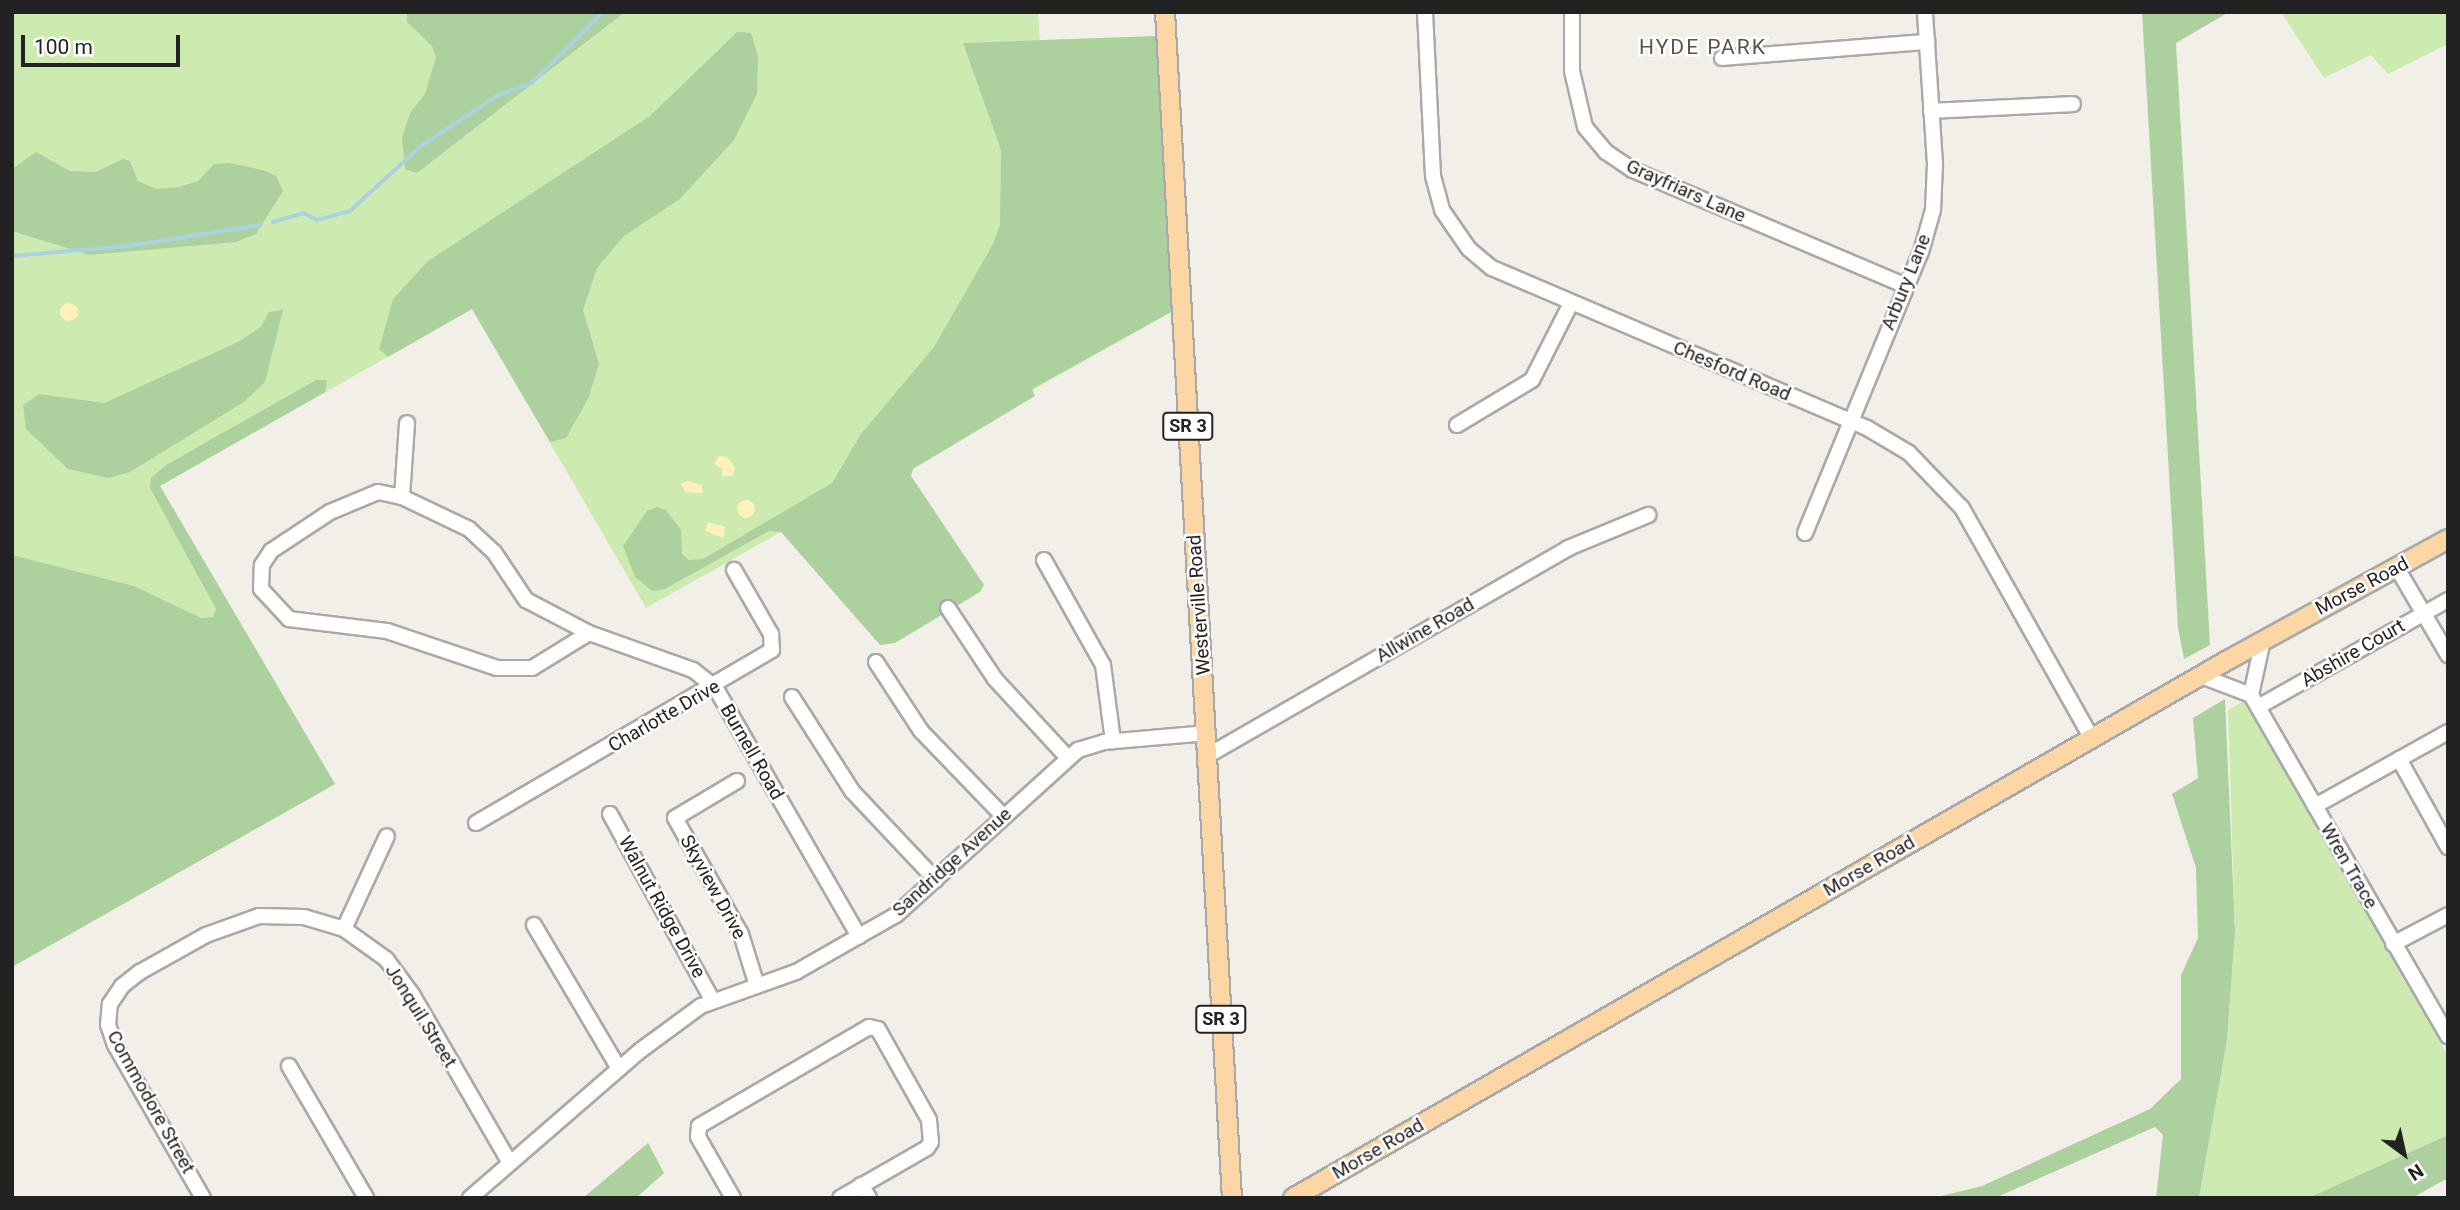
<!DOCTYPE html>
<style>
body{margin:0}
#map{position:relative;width:2460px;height:1210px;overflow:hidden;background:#f2efe9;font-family:Roboto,sans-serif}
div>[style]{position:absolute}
.grass>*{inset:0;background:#cdebb0}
.forest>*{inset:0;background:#add19e}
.sand>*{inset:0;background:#fff1ba}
.round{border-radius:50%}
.stream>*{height:3.5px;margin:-1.75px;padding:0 1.75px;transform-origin:1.75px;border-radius:1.75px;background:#aad3df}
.roads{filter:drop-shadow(2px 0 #a9a9a9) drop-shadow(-2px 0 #a9a9a9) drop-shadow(0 2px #a9a9a9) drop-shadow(0 -2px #a9a9a9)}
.minor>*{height:14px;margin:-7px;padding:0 7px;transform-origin:7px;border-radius:7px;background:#fff}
.major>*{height:18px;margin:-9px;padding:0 9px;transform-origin:9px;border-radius:9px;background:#fcd6a4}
span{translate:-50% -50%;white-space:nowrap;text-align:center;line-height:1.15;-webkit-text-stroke:5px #fff;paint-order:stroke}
.shield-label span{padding:2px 5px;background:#fff;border:2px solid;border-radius:5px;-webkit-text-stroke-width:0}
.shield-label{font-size:18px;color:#222;font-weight:700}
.street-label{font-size:19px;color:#222}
.neighbourhood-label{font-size:21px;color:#555;letter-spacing:2px}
.frame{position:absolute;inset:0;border:14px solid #222;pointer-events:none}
.north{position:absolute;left:2369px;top:1119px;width:70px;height:70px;-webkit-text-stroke:5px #fff;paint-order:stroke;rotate:147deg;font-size:19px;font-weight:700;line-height:28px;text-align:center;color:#222}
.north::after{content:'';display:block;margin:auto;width:24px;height:32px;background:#222;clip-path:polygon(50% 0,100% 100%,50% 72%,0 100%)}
.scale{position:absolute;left:21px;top:35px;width:159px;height:32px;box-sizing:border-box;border:4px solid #222;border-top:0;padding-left:9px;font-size:21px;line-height:24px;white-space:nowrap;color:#222;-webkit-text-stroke:5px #fff;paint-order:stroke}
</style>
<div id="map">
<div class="grass">
<div style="clip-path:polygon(12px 12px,1038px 12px,1040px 40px,1158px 36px,1173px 311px,646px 608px,472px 309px,160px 486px,335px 784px,12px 967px)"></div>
<div style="clip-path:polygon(2281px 12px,2448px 12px,2448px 44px,2388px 74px,2371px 55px,2324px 78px)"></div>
<div style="clip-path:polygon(2244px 701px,2448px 1056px,2448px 1135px,2308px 1198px,2199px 1198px,2227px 1040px,2235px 931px,2228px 710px)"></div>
</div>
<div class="forest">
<div style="clip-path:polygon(407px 12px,625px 12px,417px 173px,405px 169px,402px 138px,410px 113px,425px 94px,436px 57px,432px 46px,407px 22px)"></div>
<div style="clip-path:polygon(2142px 12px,2229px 12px,2176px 43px,2210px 645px,2184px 659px,2178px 628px)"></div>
<div style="clip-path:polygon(737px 32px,751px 33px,758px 56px,757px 94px,734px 140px,680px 199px,624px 236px,597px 268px,583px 310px,599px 364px,588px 399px,566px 438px,550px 442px,472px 309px,388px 357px,379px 349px,393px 299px,428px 261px,650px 116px)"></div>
<div style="clip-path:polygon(1158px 36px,1173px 311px,1032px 389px,1035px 396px,913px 469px,911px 476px,984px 585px,980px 592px,895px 643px,880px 645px,781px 532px,769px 531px,665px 589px,652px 591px,635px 577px,623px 546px,647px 511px,657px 507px,666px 510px,681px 530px,682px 554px,689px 560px,703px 559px,832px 483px,861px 434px,934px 347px,993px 244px,1000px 225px,1001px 150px,963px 43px)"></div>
<div style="clip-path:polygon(36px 152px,70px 171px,96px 172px,123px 159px,130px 161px,138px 181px,157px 189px,179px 187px,198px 181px,214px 164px,229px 163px,263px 170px,276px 176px,283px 191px,256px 234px,236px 242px,90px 255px,12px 231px,12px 169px)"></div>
<div style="clip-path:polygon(283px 310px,265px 382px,244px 402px,130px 472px,108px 478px,68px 469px,26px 429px,23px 405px,39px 394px,104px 403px,238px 342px,261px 327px,269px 312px)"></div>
<div style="clip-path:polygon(316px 380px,327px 380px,325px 392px,160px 486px,335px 784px,12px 967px,12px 555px,134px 586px,201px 618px,213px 617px,216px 609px,150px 488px,151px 478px,166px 465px)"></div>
<div style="clip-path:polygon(2225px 699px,2235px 931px,2227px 1040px,2199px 1198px,2156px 1198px,2163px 1135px,2155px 1127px,1995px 1198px,1933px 1198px,1982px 1186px,2150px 1109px,2181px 1079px,2181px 975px,2198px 938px,2196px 868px,2172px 794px,2198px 778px,2193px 718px)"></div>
<div style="clip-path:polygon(2448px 1135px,2448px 1178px,2412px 1198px,2308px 1198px)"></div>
<div style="clip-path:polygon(648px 1143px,664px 1173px,636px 1198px,583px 1198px)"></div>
</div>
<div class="sand">
<div class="round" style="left:60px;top:303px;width:18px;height:18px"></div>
<div style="clip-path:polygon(719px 456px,727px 457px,735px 468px,733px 476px,722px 476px,722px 468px,714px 464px)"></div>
<div style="clip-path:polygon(687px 481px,702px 485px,703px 493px,685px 492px,681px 484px)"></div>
<div class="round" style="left:737px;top:500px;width:18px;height:18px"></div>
<div style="clip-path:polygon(708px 522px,725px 527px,724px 538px,705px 531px)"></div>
</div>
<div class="stream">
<div style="left:273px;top:222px;width:32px;rotate:-16deg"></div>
<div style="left:304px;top:213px;width:15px;rotate:28deg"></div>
<div style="left:317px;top:220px;width:34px;rotate:-15deg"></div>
<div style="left:350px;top:211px;width:95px;rotate:-42.4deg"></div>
<div style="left:420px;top:147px;width:95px;rotate:-33.4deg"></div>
<div style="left:499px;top:95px;width:35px;rotate:-20deg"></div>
<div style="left:532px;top:83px;width:100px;rotate:-45deg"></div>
<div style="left:12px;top:256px;width:116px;rotate:-4.9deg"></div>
<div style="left:128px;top:246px;width:134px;rotate:-9deg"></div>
</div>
<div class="roads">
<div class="minor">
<div style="left:1425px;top:12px;width:164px;rotate:87.2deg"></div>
<div style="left:1433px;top:176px;width:35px;rotate:75deg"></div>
<div style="left:1442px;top:210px;width:47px;rotate:55.3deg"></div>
<div style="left:1469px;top:249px;width:30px;rotate:40deg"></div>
<div style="left:1492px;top:268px;width:408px;rotate:23.1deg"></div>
<div style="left:1867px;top:428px;width:49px;rotate:30.8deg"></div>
<div style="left:1909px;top:453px;width:76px;rotate:46.1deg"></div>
<div style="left:1962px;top:508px;width:265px;rotate:60.6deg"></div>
<div style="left:1572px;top:12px;width:59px;rotate:90deg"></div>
<div style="left:1572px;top:71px;width:57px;rotate:76.9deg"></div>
<div style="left:1585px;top:127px;width:33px;rotate:50deg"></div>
<div style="left:1606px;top:152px;width:32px;rotate:34deg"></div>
<div style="left:1633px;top:170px;width:297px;rotate:23deg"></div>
<div style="left:1722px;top:58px;width:206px;rotate:-4.5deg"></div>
<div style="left:1931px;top:111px;width:142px;rotate:-2.8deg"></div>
<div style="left:1457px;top:425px;width:87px;rotate:-31deg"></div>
<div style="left:1532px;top:380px;width:86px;rotate:-63.1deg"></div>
<div style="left:402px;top:497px;width:74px;rotate:-86.1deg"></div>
<div style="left:1805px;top:533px;width:304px;rotate:-67.6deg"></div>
<div style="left:1921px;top:252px;width:44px;rotate:-74.1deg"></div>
<div style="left:1933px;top:210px;width:46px;rotate:-87.5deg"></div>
<div style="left:1935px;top:164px;width:152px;rotate:-93.8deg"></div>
<div style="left:1044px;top:560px;width:120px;rotate:60.7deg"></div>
<div style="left:1103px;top:665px;width:77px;rotate:82.5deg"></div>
<div style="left:2397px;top:568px;width:101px;rotate:59.6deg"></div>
<div style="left:948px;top:608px;width:85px;rotate:56.5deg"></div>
<div style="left:995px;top:679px;width:108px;rotate:47.3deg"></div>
<div style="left:589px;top:633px;width:67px;rotate:148.4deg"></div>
<div style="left:532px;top:668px;width:35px;rotate:180deg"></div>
<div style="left:497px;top:668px;width:116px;rotate:-161.4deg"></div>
<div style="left:387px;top:631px;width:99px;rotate:-173deg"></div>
<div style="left:289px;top:619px;width:41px;rotate:-133deg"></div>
<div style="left:261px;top:589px;width:24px;rotate:-88deg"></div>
<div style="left:262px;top:565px;width:17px;rotate:-57deg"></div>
<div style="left:271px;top:551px;width:71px;rotate:-33.5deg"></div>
<div style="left:330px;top:512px;width:52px;rotate:-22.6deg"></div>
<div style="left:378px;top:492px;width:25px;rotate:12deg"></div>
<div style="left:402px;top:497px;width:74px;rotate:25.5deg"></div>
<div style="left:469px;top:529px;width:34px;rotate:43deg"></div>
<div style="left:494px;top:552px;width:58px;rotate:56.3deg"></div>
<div style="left:526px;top:600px;width:71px;rotate:27.6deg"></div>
<div style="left:589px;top:633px;width:110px;rotate:19.6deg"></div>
<div style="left:693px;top:670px;width:28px;rotate:38deg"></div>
<div style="left:715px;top:687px;width:288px;rotate:60deg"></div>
<div style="left:876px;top:662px;width:82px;rotate:56.9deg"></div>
<div style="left:921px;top:731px;width:118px;rotate:46deg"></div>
<div style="left:2201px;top:676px;width:53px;rotate:20.8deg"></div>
<div style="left:2251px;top:695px;width:394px;rotate:60deg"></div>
<div style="left:2251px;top:695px;width:56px;rotate:-77.7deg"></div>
<div style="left:792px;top:697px;width:112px;rotate:57.4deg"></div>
<div style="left:852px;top:791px;width:122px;rotate:46.7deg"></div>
<div style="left:2258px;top:707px;width:218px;rotate:-29.4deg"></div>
<div style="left:1207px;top:756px;width:417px;rotate:-29.9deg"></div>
<div style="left:1568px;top:548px;width:87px;rotate:-22.4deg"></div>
<div style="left:2399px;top:759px;width:101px;rotate:60.9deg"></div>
<div style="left:737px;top:781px;width:72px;rotate:149.2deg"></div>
<div style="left:675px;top:818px;width:133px;rotate:60.4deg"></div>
<div style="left:741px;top:934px;width:54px;rotate:72.9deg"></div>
<div style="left:2315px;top:806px;width:152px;rotate:-29.1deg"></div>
<div style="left:610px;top:814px;width:213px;rotate:61.2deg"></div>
<div style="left:476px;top:823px;width:343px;rotate:-30.3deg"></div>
<div style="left:772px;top:650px;width:16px;rotate:-94deg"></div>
<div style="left:771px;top:634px;width:74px;rotate:-120deg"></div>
<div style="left:534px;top:925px;width:167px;rotate:59.4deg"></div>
<div style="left:344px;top:929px;width:102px;rotate:-65.2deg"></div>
<div style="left:2393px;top:944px;width:62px;rotate:-27.8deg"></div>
<div style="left:289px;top:1066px;width:153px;rotate:59.7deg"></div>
<div style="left:861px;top:1185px;width:15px;rotate:58deg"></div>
<div style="left:203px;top:1198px;width:177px;rotate:-119.9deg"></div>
<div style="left:115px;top:1045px;width:21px;rotate:-109deg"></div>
<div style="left:108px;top:1025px;width:21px;rotate:-85deg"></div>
<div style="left:110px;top:1004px;width:22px;rotate:-56deg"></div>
<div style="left:122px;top:986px;width:23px;rotate:-38deg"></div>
<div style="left:140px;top:972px;width:76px;rotate:-29.3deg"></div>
<div style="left:206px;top:935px;width:56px;rotate:-19.7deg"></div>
<div style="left:259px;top:916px;width:45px;rotate:1.3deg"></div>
<div style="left:304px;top:917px;width:42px;rotate:16.7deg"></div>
<div style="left:344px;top:929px;width:52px;rotate:35.5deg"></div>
<div style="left:386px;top:959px;width:44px;rotate:53.4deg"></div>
<div style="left:412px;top:994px;width:195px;rotate:59.9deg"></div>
<div style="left:470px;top:1198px;width:226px;rotate:-40.9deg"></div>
<div style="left:641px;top:1050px;width:74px;rotate:-36.3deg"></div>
<div style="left:701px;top:1006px;width:101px;rotate:-19.7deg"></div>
<div style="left:796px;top:972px;width:115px;rotate:-29.7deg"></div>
<div style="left:896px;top:915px;width:246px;rotate:-42.2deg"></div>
<div style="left:1078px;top:750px;width:27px;rotate:-17deg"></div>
<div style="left:1104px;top:742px;width:103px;rotate:-5deg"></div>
<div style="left:733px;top:1198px;width:70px;rotate:-119.8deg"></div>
<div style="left:698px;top:1137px;width:11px;rotate:-85deg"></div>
<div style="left:699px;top:1126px;width:197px;rotate:-30.2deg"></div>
<div style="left:869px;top:1027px;width:9px;rotate:13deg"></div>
<div style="left:878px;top:1029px;width:104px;rotate:60.7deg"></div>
<div style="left:929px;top:1120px;width:22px;rotate:85deg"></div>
<div style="left:931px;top:1142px;width:7px;rotate:124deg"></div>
<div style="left:927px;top:1148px;width:100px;rotate:150.1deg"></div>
</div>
<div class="major">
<div style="left:1165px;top:12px;width:1188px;rotate:86.77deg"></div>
<div style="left:1293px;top:1198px;width:1079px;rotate:-29.92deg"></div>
<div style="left:2228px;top:660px;width:251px;rotate:-28.8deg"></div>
</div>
</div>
<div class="shield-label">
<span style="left:1188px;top:426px">SR 3</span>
<span style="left:1221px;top:1019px">SR 3</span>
</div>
<div class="street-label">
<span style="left:1686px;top:191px;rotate:24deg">Grayfriars Lane</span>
<span style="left:1906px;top:282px;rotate:-68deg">Arbury Lane</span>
<span style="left:1732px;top:371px;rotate:23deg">Chesford Road</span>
<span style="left:2362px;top:586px;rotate:-28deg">Morse Road</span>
<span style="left:1199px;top:605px;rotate:-94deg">Westerville Road</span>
<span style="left:1425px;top:630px;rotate:-30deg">Allwine Road</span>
<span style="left:2353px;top:653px;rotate:-30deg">Abshire Court</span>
<span style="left:664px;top:716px;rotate:-30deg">Charlotte Drive</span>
<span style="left:752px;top:752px;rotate:60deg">Burnell Road</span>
<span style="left:952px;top:862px;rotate:-42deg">Sandridge Avenue</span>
<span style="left:1869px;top:866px;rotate:-30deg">Morse Road</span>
<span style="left:2349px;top:866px;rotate:60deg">Wren Trace</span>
<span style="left:713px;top:887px;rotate:61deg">Skyview Drive</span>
<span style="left:662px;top:907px;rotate:61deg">Walnut Ridge Drive</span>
<span style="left:421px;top:1016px;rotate:58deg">Jonquil Street</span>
<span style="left:151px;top:1102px;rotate:61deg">Commodore Street</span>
<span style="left:1378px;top:1149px;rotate:-30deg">Morse Road</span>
</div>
<div class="neighbourhood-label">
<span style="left:1703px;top:47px">HYDE PARK</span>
</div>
<div class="frame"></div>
<div class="north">N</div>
<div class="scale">100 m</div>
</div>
